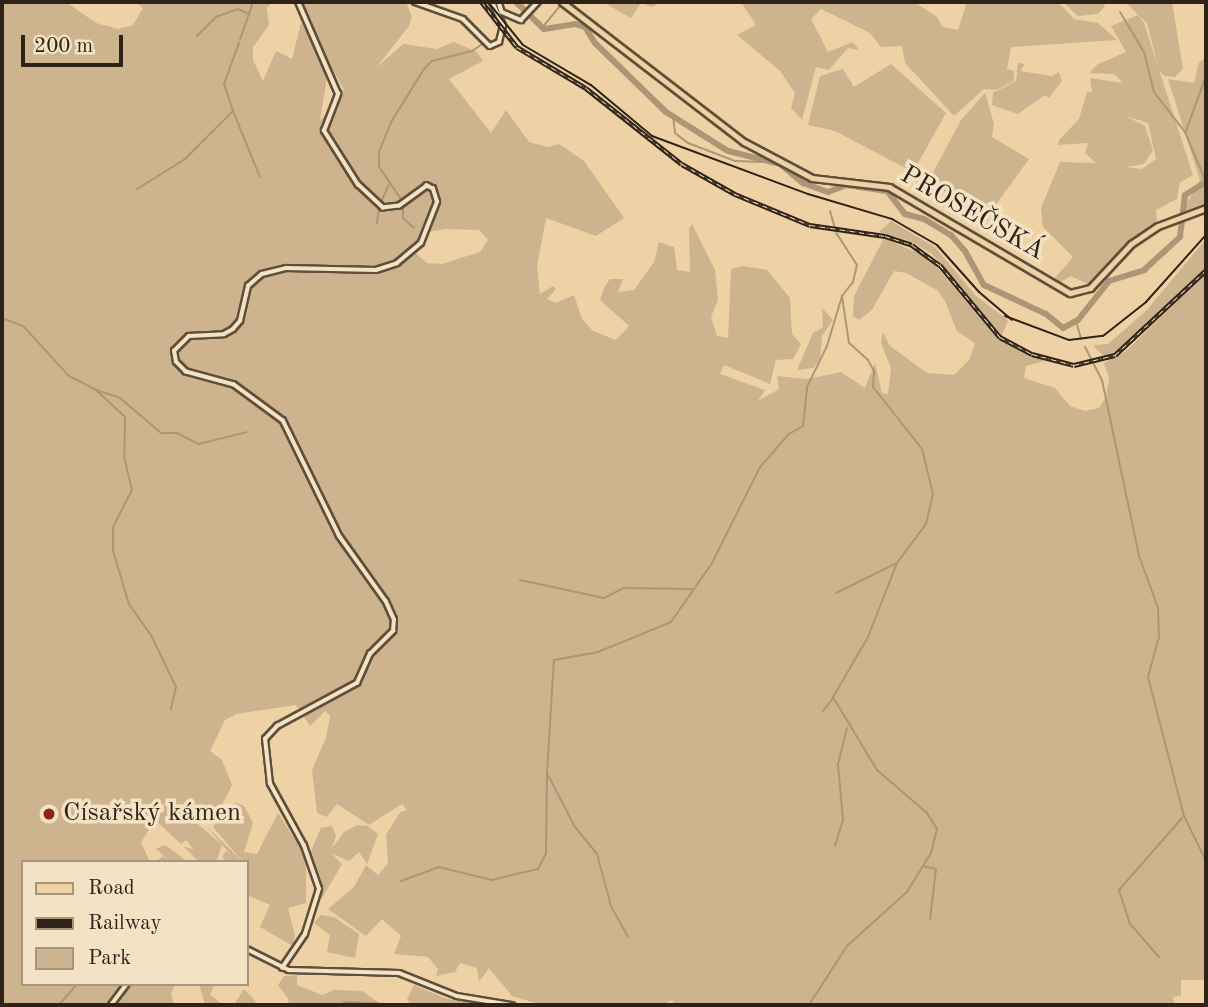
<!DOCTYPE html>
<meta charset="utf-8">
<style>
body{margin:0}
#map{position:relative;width:1208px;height:1007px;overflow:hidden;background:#eed2a6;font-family:"Old Standard TT",serif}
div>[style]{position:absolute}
.green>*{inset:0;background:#cdb48e}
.stream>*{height:2px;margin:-1px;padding:0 1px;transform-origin:1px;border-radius:1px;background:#ad9675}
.river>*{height:6px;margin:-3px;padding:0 3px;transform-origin:3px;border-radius:3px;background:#ad9675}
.roads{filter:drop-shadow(2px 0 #5e4f3a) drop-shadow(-2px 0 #5e4f3a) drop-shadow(0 2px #5e4f3a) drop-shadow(0 -2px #5e4f3a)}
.tertiary>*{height:3.5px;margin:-1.75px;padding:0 1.75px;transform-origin:1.75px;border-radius:1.75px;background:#f4e2c5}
.primary>*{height:5px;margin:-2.5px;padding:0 2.5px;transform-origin:2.5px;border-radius:2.5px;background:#eed2a6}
.tram>*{height:2px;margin:-1px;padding:0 1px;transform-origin:1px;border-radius:1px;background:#2e2316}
.rail>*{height:4.5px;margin-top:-2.25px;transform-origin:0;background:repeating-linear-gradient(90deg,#f4e2c5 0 5px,#2e2316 0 10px);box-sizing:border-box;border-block:2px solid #2e2316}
.dots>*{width:19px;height:19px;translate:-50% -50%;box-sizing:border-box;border:4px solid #f4e2c5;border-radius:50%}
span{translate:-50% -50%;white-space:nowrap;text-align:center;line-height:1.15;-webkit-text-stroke:7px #f4e2c5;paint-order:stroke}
.street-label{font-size:26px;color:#2e2316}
.poi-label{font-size:26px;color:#2e2316}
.left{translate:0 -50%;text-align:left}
.frame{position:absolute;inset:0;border:4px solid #2e2316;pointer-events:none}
.legend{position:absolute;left:21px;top:860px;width:228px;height:126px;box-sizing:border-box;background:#f4e2c5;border:2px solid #a5967f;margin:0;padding:9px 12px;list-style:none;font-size:21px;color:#2e2316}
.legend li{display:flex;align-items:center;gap:14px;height:35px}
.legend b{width:35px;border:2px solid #a5967f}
.scale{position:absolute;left:21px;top:35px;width:102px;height:32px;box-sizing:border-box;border:4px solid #2e2316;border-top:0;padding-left:9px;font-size:21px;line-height:24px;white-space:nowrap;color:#2e2316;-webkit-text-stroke:5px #f4e2c5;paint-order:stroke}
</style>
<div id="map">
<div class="green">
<div style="clip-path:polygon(evenodd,2px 2px,66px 2px,96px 23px,118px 29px,133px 25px,143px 8px,135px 2px,272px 2px,267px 8px,269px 25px,253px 47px,253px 60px,263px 81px,276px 51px,292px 59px,301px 23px,321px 51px,328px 70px,320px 121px,344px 90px,305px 19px,302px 2px,406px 2px,412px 17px,409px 26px,376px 68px,403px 44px,437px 49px,454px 42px,477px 52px,483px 61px,449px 79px,491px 133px,506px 110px,529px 142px,548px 147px,559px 144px,584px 161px,624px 218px,596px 236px,546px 218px,537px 266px,540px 294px,553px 286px,556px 289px,547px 299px,556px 303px,574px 295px,582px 319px,593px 331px,616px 340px,629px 326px,600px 300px,605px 286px,610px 279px,623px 279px,618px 292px,634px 290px,654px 262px,659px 242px,674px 247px,677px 270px,690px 272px,689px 229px,692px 224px,715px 270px,718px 300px,711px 317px,717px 336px,728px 338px,731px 269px,742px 266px,767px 270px,790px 298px,792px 334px,801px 344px,793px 359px,776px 360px,770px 384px,724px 365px,720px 374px,765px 390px,758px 401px,779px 389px,777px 376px,807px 379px,841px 372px,865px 388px,875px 363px,882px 393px,888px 394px,891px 368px,881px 343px,883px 332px,890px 346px,927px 373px,954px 375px,969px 360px,975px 343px,957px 331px,945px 301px,937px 290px,906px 273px,894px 271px,872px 310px,859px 320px,853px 316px,854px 296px,884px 238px,929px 258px,998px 339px,1044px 361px,1026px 366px,1024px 378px,1055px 388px,1070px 406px,1085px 411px,1099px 408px,1106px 397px,1109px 378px,1104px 363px,1125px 352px,1206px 273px,1206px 980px,1181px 980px,1181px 996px,1173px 997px,1175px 1005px,675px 1005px,672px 1000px,662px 1005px,542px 1005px,512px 996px,489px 968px,479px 982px,477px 968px,460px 963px,455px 972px,436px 976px,438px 969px,428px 957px,394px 954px,401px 936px,382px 919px,366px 936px,328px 909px,354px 887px,366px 865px,378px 875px,388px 863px,386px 835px,400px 812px,407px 810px,402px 804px,369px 825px,337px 804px,327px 817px,317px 813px,312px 770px,326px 738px,330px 716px,325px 711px,310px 726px,296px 705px,236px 714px,225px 720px,210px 751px,222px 760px,232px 785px,214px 821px,204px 818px,198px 824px,222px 845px,216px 862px,199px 862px,183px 846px,194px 850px,186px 840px,181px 844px,155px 820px,141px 842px,150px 862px,23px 862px,23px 984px,124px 984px,109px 1005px,2px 1005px,2px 2px,445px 229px,479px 230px,488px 240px,480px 252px,442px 264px,427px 263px,411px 249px,423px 233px,445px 229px)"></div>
<div style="clip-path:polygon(603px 2px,660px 2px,652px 7px,641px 3px,631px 18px)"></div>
<div style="clip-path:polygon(741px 2px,914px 2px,937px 17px,943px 27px,958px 30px,966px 5px,962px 2px,1058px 2px,1074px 19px,1098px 23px,1117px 40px,1011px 47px,1007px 69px,1014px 71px,1014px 81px,996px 90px,984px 89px,954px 116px,905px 63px,902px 46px,881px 47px,870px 33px,821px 9px,811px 19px,828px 52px,853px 42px,859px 50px,848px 48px,829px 70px,816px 67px,802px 120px,791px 108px,795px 93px,780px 71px,737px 35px,756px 25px)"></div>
<div style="clip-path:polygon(1063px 2px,1103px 2px,1105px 6px,1098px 14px,1078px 16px)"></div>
<div style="clip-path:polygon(evenodd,1126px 2px,1172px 2px,1183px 69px,1175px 77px,1164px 76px,1159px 70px,1147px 23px,1138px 15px,1144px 23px,1193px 175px,1180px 182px,1177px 199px,1156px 210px,1157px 221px,1122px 247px,1087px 284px,1071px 276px,1059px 283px,1054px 279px,1073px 257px,1043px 227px,1041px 208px,1060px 162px,1096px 163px,1085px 153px,1088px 143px,1058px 145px,1059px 140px,1079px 119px,1087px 92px,1092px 92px,1090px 78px,1123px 83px,1114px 74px,1089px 73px,1098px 64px,1126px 52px,1111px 26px,1138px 15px,1126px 2px,1126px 116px,1148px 123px,1156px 159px,1142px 169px,1126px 167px,1144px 164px,1153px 150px,1145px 126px,1126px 116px)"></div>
<div style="clip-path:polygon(1206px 58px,1206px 203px,1182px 212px,1200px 180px,1168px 79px,1194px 83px,1199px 62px)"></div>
<div style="clip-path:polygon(1018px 63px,1025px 64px,1020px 71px,1052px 76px,1059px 72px,1062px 81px,1049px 98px,1045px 95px,1018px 114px,992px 105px,993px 93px,1016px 81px)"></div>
<div style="clip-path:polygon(891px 64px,946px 113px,913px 172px,835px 131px,808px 125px,820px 76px,843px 69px,854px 87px)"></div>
<div style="clip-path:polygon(985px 93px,994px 124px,992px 137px,1029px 159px,997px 203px,980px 218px,929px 180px,961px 120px)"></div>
<div style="clip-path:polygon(891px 221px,935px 247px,976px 296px,1008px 320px,1002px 335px,932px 254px,910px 241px,879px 232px)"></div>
<div style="clip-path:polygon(1206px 239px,1206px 267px,1122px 348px,1105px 357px,1096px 349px,1094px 345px,1108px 344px,1146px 311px)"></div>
<div style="clip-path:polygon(822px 308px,833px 320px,822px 336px,820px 359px,813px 368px,797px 370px,813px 333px,823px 327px)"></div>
<div style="clip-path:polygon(236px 803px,244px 806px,253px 823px,244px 852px,257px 854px,278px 813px,306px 857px,306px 903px,288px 908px,295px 935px,293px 946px,260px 927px,270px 905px,247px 895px,247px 862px,228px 862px,222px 857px,226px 851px,231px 855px,205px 825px,242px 861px,213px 827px,225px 807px)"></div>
<div style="clip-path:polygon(357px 825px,368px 826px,378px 834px,367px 864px,359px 852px,349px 861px,332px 854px,342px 864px,321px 900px,310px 853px,321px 828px,332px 826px,336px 836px,332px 848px,344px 832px)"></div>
<div style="clip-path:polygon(165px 845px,184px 859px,182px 862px,158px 860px,163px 856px,169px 860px,156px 849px)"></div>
<div style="clip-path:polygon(321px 915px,334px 917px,359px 934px,355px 958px,327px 952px,330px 935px,314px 923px)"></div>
<div style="clip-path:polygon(297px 975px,297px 985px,322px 995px,334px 990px,362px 991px,381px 1004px,394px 1005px,287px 1005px,289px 1000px,278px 985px,284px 976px)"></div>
<div style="clip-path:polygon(129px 984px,175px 984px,171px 994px,174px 1005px,112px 1005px)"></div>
<div style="clip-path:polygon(199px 984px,215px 984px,210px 995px,224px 1005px,205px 1005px)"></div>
<div style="clip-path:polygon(414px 985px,447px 999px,496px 1005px,411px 1005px,407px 999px)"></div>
<div style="clip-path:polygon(244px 989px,253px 998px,258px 1005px,234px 1005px)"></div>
</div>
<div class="stream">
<div style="left:50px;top:3px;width:2px;rotate:-27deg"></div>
<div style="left:1120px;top:12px;width:47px;rotate:59deg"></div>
<div style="left:1144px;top:52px;width:41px;rotate:76deg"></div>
<div style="left:1154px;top:92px;width:51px;rotate:52.2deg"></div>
<div style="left:1185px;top:132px;width:54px;rotate:67.2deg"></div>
<div style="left:542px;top:28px;width:32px;rotate:-51deg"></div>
<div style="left:197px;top:36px;width:27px;rotate:-45deg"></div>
<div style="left:216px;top:17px;width:23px;rotate:-20deg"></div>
<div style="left:238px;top:9px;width:12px;rotate:24deg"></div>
<div style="left:240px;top:40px;width:40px;rotate:-71.1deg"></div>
<div style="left:233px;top:111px;width:71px;rotate:67.8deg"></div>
<div style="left:673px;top:116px;width:17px;rotate:83deg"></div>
<div style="left:675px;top:133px;width:16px;rotate:38deg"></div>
<div style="left:688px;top:143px;width:50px;rotate:21deg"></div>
<div style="left:735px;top:161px;width:36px;rotate:2deg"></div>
<div style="left:1186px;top:131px;width:59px;rotate:-70deg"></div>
<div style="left:137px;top:189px;width:57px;rotate:-32deg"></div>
<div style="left:185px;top:159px;width:68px;rotate:-45deg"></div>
<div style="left:233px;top:111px;width:28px;rotate:-108deg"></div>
<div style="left:224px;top:84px;width:44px;rotate:-69.9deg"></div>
<div style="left:830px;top:211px;width:18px;rotate:74deg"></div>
<div style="left:377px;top:223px;width:17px;rotate:-83deg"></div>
<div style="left:379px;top:206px;width:23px;rotate:-65deg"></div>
<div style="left:414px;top:228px;width:15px;rotate:-138deg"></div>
<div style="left:403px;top:218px;width:16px;rotate:-90deg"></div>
<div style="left:403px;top:202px;width:42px;rotate:-124.4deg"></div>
<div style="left:379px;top:167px;width:15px;rotate:-90deg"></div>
<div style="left:379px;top:152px;width:32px;rotate:-68deg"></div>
<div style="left:391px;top:122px;width:62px;rotate:-58.1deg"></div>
<div style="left:424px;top:69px;width:11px;rotate:-45deg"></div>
<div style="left:432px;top:61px;width:41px;rotate:-14deg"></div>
<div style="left:472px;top:51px;width:14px;rotate:-34deg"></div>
<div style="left:2px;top:318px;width:22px;rotate:21deg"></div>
<div style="left:23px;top:326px;width:68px;rotate:47.4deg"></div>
<div style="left:69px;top:376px;width:29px;rotate:27deg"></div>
<div style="left:95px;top:389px;width:41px;rotate:43deg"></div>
<div style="left:125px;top:417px;width:39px;rotate:91deg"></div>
<div style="left:124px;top:456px;width:35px;rotate:77deg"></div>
<div style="left:132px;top:490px;width:42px;rotate:117.2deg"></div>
<div style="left:113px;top:527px;width:24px;rotate:90deg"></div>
<div style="left:113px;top:551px;width:55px;rotate:73.2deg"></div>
<div style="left:129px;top:604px;width:38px;rotate:55deg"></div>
<div style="left:151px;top:635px;width:58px;rotate:64.3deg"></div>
<div style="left:176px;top:687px;width:23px;rotate:103deg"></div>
<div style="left:1076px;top:321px;width:19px;rotate:74deg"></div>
<div style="left:1085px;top:347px;width:37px;rotate:63deg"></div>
<div style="left:1102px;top:380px;width:180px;rotate:78.1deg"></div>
<div style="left:1139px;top:556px;width:55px;rotate:69.9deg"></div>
<div style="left:1158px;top:608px;width:29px;rotate:88deg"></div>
<div style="left:1159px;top:637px;width:41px;rotate:105.4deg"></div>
<div style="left:1148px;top:677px;width:144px;rotate:75.5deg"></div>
<div style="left:1184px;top:816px;width:50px;rotate:63.9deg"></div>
<div style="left:96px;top:390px;width:25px;rotate:18deg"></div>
<div style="left:120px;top:398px;width:54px;rotate:40.5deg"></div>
<div style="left:161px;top:433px;width:16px"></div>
<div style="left:177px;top:433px;width:25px;rotate:27deg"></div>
<div style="left:199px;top:444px;width:49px;rotate:-14deg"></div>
<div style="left:520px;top:580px;width:86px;rotate:12.1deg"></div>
<div style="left:604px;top:598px;width:22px;rotate:-27deg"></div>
<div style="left:624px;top:588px;width:68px;rotate:0.8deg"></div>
<div style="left:836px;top:593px;width:68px;rotate:-26.2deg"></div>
<div style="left:823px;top:711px;width:16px;rotate:-52deg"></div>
<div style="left:835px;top:846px;width:27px;rotate:-73deg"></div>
<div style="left:843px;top:820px;width:56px;rotate:-95.1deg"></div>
<div style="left:838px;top:764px;width:37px;rotate:-76deg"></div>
<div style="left:923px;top:866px;width:13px;rotate:13deg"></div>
<div style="left:936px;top:869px;width:50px;rotate:96.8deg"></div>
<div style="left:401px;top:881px;width:40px;rotate:-20.2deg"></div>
<div style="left:439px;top:867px;width:54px;rotate:14deg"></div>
<div style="left:491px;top:880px;width:48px;rotate:-13.2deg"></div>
<div style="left:538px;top:869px;width:18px;rotate:-63deg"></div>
<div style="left:546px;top:853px;width:78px;rotate:-89.3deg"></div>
<div style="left:628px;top:937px;width:35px;rotate:-119deg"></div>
<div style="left:611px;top:906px;width:54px;rotate:-105.1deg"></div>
<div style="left:597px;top:854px;width:35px;rotate:-129deg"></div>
<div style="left:575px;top:827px;width:61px;rotate:-117.4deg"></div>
<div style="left:547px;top:773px;width:113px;rotate:-86.5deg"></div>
<div style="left:554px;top:660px;width:45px;rotate:-10.3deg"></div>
<div style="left:598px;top:652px;width:79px;rotate:-22.3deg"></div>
<div style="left:671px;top:622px;width:72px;rotate:-55.2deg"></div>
<div style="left:712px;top:563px;width:107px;rotate:-63.4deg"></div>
<div style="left:760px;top:467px;width:44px;rotate:-48.7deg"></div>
<div style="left:789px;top:434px;width:16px;rotate:-30deg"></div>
<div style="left:803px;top:426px;width:39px;rotate:-84deg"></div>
<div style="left:807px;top:387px;width:46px;rotate:-64deg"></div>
<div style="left:827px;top:346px;width:52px;rotate:-73.3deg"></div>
<div style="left:1159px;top:957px;width:44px;rotate:-131.3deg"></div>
<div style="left:1130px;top:924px;width:36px;rotate:-108deg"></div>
<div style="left:1119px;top:890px;width:96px;rotate:-48.8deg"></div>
<div style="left:344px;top:1002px;width:64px;rotate:2.7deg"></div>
<div style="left:59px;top:1005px;width:28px;rotate:-49deg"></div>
<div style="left:809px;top:1005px;width:70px;rotate:-57.2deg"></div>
<div style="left:847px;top:946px;width:81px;rotate:-42deg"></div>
<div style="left:907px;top:892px;width:46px;rotate:-58.4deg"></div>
<div style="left:931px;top:853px;width:25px;rotate:-76deg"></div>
<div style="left:937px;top:829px;width:19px;rotate:-122deg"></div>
<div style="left:927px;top:813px;width:66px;rotate:-139.3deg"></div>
<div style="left:877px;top:770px;width:85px;rotate:-121.1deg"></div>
<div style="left:833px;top:697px;width:69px;rotate:-59.7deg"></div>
<div style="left:868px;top:637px;width:79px;rotate:-68.6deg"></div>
<div style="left:897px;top:563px;width:49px;rotate:-53.4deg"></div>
<div style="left:926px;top:524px;width:31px;rotate:-77deg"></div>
<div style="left:933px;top:494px;width:46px;rotate:-103.7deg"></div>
<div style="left:922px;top:449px;width:79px;rotate:-128.3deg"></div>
<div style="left:873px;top:387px;width:16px;rotate:-86deg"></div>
<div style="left:874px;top:371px;width:13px;rotate:-119deg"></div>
<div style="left:868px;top:360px;width:25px;rotate:-138deg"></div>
<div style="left:849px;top:343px;width:48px;rotate:-98.5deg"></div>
<div style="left:842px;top:296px;width:18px;rotate:-52deg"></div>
<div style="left:853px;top:282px;width:17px;rotate:-77deg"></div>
<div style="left:857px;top:265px;width:38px;rotate:-123deg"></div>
</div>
<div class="river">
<div style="left:516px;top:2px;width:39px;rotate:44deg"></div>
<div style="left:544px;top:29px;width:31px;rotate:-9deg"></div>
<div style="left:575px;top:24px;width:10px;rotate:17deg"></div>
<div style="left:585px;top:27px;width:19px;rotate:58deg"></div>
<div style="left:595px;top:43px;width:99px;rotate:44.2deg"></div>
<div style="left:666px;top:112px;width:73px;rotate:32.2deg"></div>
<div style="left:728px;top:151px;width:54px;rotate:14deg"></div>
<div style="left:780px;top:164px;width:30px;rotate:40deg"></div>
<div style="left:803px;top:183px;width:27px;rotate:20deg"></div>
<div style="left:828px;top:192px;width:19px;rotate:-21deg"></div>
<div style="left:846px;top:185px;width:41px;rotate:8.3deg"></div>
<div style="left:887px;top:191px;width:29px;rotate:52deg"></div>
<div style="left:905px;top:214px;width:20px;rotate:15deg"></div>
<div style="left:924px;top:219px;width:31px;rotate:31deg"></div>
<div style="left:951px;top:235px;width:21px;rotate:49deg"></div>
<div style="left:965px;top:251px;width:39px;rotate:61deg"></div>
<div style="left:984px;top:285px;width:68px;rotate:25.1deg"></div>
<div style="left:1046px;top:314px;width:22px;rotate:39deg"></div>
<div style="left:1063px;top:328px;width:17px;rotate:-28deg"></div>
<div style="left:1078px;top:320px;width:50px;rotate:-51.5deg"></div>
<div style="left:1109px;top:281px;width:37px;rotate:-17deg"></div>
<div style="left:1144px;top:270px;width:49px;rotate:-42.5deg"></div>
<div style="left:1180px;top:237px;width:42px;rotate:-83.2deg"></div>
<div style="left:1185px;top:195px;width:25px;rotate:-32deg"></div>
</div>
<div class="roads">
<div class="tertiary">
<div style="left:415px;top:2px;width:51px;rotate:19.5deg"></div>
<div style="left:463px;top:19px;width:38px;rotate:45deg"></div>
<div style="left:490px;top:46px;width:10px;rotate:-24deg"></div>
<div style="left:499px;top:42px;width:16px;rotate:-76deg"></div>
<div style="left:503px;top:26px;width:26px;rotate:-115deg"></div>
<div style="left:499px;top:2px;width:10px;rotate:73deg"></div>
<div style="left:502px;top:12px;width:21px;rotate:23deg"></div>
<div style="left:521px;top:20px;width:25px;rotate:-47deg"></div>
<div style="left:247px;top:949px;width:47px;rotate:26.6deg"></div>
<div style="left:289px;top:970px;width:110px;rotate:1.6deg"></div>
<div style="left:399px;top:973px;width:62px;rotate:21.6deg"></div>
<div style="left:457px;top:996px;width:56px;rotate:9.3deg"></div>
<div style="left:282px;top:968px;width:41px;rotate:-55.9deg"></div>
<div style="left:305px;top:934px;width:47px;rotate:-72.7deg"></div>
<div style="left:319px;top:889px;width:46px;rotate:-109.2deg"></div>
<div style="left:304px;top:846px;width:71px;rotate:-118.7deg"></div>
<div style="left:270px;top:784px;width:45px;rotate:-96.3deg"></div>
<div style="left:265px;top:739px;width:18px;rotate:-47deg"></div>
<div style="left:277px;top:726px;width:91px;rotate:-28.3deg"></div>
<div style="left:357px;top:683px;width:32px;rotate:-66deg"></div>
<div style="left:370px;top:654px;width:33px;rotate:-45deg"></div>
<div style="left:393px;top:631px;width:11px;rotate:-85deg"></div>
<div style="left:394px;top:620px;width:20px;rotate:-114deg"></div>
<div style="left:386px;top:602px;width:81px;rotate:-125.5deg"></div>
<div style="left:339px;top:536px;width:128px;rotate:-116deg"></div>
<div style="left:283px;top:421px;width:61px;rotate:-143.7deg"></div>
<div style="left:234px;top:385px;width:50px;rotate:-164.8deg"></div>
<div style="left:186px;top:372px;width:14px;rotate:-135deg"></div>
<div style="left:176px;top:362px;width:11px;rotate:-100deg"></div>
<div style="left:174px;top:351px;width:21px;rotate:-45deg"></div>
<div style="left:189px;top:336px;width:35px;rotate:-3deg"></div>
<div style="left:224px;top:334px;width:10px;rotate:-29deg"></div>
<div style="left:233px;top:329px;width:11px;rotate:-49deg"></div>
<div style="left:240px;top:321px;width:36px;rotate:-77deg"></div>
<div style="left:248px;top:286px;width:18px;rotate:-41deg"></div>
<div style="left:262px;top:274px;width:25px;rotate:-14deg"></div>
<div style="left:286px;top:268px;width:90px;rotate:1.3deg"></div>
<div style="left:376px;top:270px;width:22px;rotate:-18deg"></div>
<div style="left:397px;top:263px;width:31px;rotate:-40deg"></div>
<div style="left:421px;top:243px;width:44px;rotate:-68.7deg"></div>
<div style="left:437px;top:202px;width:14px;rotate:-107deg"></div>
<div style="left:433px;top:189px;width:7px;rotate:-153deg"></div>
<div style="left:427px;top:186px;width:34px;rotate:144deg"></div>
<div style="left:399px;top:206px;width:16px;rotate:173deg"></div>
<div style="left:383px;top:208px;width:34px;rotate:-137deg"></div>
<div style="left:358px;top:185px;width:64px;rotate:-122.2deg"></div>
<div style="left:324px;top:131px;width:40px;rotate:-69deg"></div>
<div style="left:338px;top:94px;width:100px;rotate:-113.5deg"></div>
<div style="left:111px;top:1005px;width:26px;rotate:-53deg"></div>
</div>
<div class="primary">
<div style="left:562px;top:2px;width:230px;rotate:37.6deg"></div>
<div style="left:744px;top:142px;width:77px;rotate:27.9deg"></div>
<div style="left:812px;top:178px;width:78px;rotate:6.7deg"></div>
<div style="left:889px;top:187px;width:210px;rotate:30.4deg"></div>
<div style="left:1070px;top:293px;width:21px;rotate:-14deg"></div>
<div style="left:1090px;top:288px;width:60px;rotate:-47deg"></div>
<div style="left:1131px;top:244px;width:32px;rotate:-34deg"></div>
<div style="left:1158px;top:226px;width:51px;rotate:-20.6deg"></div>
</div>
</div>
<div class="tram">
<div style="left:488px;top:2px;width:55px;rotate:50.9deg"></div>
<div style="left:523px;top:45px;width:79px;rotate:30.5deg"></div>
<div style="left:591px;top:85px;width:80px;rotate:39.9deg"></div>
<div style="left:652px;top:136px;width:166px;rotate:20.4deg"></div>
<div style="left:808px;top:194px;width:88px;rotate:16.6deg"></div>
<div style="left:892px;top:219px;width:52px;rotate:30deg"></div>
<div style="left:937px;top:245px;width:63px;rotate:48.2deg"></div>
<div style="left:979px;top:292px;width:43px;rotate:40.3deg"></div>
<div style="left:1005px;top:316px;width:68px;rotate:20.6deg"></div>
<div style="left:1069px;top:340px;width:34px;rotate:-7deg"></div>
<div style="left:1103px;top:336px;width:55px;rotate:-38.3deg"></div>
<div style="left:1146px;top:302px;width:90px;rotate:-48.2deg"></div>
</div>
<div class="rail">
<div style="left:482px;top:2px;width:57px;rotate:52.1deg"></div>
<div style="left:517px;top:47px;width:80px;rotate:30.7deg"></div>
<div style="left:586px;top:88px;width:122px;rotate:38.4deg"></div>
<div style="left:682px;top:164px;width:61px;rotate:29.5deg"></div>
<div style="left:735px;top:194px;width:81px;rotate:22.5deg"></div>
<div style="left:810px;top:225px;width:76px;rotate:8.3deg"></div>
<div style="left:885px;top:236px;width:28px;rotate:18deg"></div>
<div style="left:912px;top:245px;width:34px;rotate:36deg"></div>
<div style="left:940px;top:265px;width:94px;rotate:50.2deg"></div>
<div style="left:1000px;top:337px;width:36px;rotate:28deg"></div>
<div style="left:1032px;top:354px;width:43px;rotate:14.7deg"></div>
<div style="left:1074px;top:365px;width:42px;rotate:-13.7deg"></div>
<div style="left:1115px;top:355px;width:125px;rotate:-43deg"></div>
</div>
<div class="dots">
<div style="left:49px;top:814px;background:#8f2418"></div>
</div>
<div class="street-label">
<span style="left:972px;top:214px;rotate:30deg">PROSEČSKÁ</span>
</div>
<div class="poi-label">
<span class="left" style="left:63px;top:814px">Císařský kámen</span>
</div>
<div class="frame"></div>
<ul class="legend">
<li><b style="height:9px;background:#eed2a6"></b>Road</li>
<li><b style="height:9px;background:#2e2316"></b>Railway</li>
<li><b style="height:19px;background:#cdb48e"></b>Park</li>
</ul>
<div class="scale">200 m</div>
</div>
